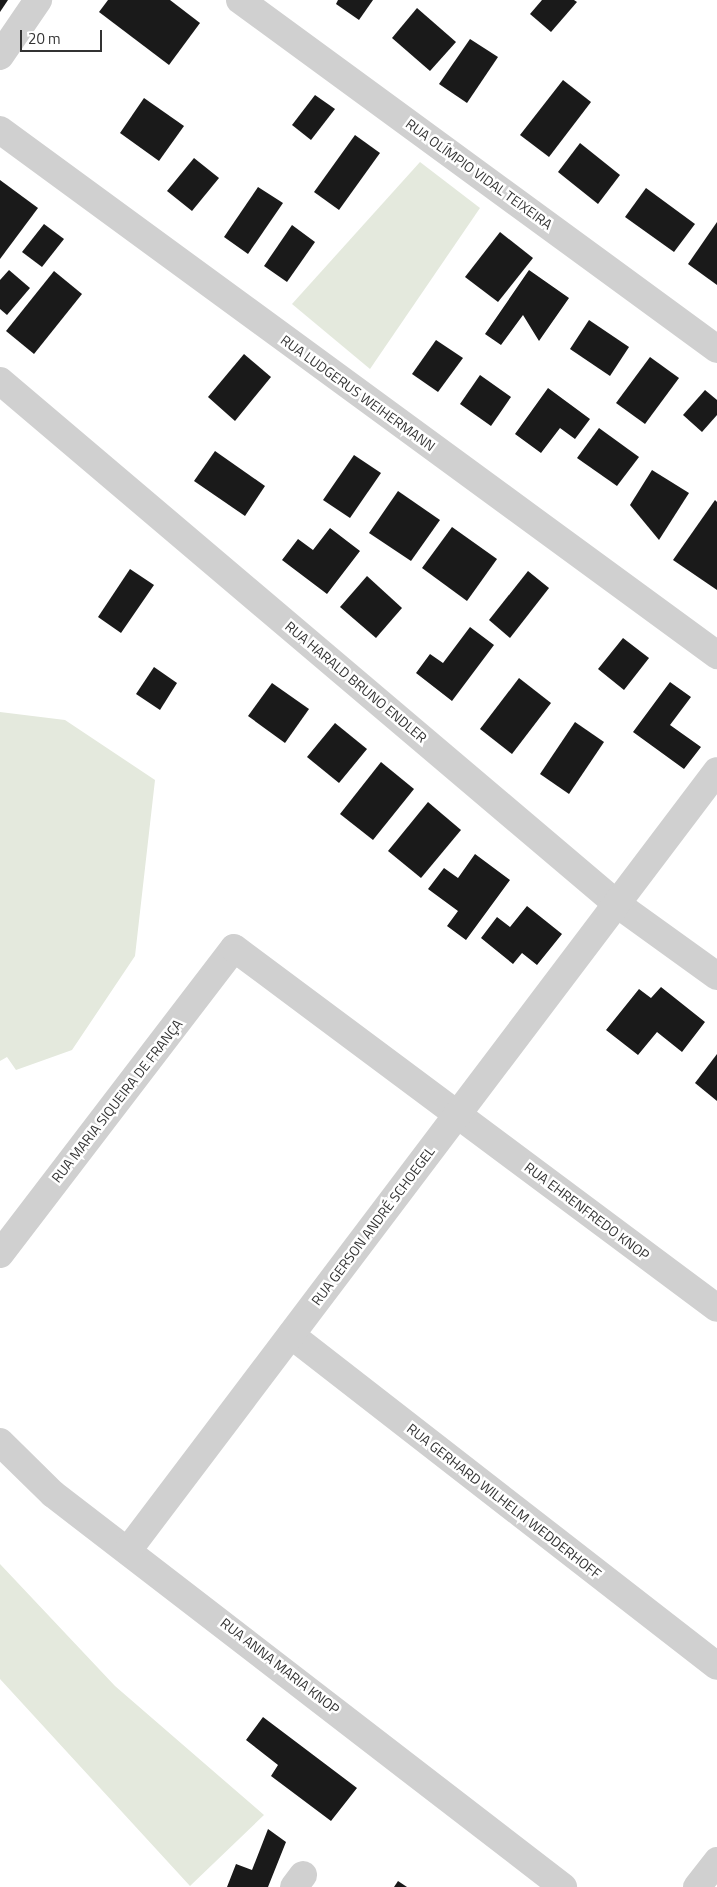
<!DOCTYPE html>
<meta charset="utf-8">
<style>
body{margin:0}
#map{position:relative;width:717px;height:1887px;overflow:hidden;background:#fff;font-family:"Titillium Web",sans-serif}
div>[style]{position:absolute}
.green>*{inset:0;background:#e4e9dd}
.building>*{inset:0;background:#1a1a1a}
.minor>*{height:28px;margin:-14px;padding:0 14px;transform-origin:14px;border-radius:14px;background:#d0d0d0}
span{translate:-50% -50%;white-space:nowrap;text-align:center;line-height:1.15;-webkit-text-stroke:5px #fff;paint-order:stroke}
.street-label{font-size:14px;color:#333}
.scale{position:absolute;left:20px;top:30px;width:82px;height:22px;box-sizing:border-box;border:2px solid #333;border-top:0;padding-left:6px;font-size:15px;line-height:18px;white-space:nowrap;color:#333;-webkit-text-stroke:4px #fff;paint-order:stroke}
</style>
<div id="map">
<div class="green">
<div style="clip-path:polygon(420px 162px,480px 208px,370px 369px,292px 304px)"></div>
<div style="clip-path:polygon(0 712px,65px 720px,155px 780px,135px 956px,72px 1050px,16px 1070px,7px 1057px,0 1061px)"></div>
<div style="clip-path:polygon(0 1564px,115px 1686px,264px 1815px,190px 1886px,0 1679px)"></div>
</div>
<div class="building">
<div style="clip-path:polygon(0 0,8px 0,0 12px)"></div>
<div style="clip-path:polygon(108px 0,170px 0,200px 23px,169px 65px,99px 12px)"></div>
<div style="clip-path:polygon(338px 0,373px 0,359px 20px,336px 4px)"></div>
<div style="clip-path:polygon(542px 0,574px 0,577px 2px,551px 32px,530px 14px)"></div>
<div style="clip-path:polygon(417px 8px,456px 42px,430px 71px,392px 38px)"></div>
<div style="clip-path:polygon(470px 39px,498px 57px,467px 103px,439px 84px)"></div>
<div style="clip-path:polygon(563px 80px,591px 102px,549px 157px,520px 135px)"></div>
<div style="clip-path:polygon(315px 95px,335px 109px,311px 140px,292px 125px)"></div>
<div style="clip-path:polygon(144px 98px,184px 126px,159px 161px,120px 133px)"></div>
<div style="clip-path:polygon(355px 135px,380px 153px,339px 210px,314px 192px)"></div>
<div style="clip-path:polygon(580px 143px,620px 175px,598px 204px,558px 172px)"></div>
<div style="clip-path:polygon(194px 158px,219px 178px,192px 211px,167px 191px)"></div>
<div style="clip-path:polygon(0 180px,38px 208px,0 259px)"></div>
<div style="clip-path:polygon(258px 187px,283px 203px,248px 254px,224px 237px)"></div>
<div style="clip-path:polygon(646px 188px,695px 224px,674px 252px,625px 217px)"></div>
<div style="clip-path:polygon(717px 222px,717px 285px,688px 264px)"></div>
<div style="clip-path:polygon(44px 224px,64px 239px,42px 267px,22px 252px)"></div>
<div style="clip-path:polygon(292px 225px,315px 242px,287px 282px,264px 266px)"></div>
<div style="clip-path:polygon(500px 232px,533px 258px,498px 302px,465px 277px)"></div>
<div style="clip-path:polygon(9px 270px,30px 288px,7px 315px,0 309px,0 280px)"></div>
<div style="clip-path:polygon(529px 270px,569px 298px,539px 341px,523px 315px,501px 345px,485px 334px)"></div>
<div style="clip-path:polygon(54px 271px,82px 294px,34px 354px,6px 331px)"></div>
<div style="clip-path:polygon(589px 320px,629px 347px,610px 376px,570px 349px)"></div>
<div style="clip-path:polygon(436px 340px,463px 358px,438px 392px,412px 374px)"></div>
<div style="clip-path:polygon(244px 354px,271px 377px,235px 421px,208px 397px)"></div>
<div style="clip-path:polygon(650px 357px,679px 378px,645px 424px,616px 403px)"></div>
<div style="clip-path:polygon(480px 375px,511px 397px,491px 426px,460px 404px)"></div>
<div style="clip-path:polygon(548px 388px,590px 419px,575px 439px,560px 428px,541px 453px,515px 434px)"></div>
<div style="clip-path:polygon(705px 390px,717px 400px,717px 415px,702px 432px,683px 415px)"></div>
<div style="clip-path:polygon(599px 428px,639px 457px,617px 486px,577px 458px)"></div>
<div style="clip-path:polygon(215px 451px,265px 486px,245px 516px,194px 481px)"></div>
<div style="clip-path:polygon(354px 455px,381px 473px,350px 518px,323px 500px)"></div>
<div style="clip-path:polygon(652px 470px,689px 493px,659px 540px,630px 505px)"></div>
<div style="clip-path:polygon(398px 491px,440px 520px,411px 561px,369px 533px)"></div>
<div style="clip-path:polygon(715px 500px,717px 502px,717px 590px,673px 560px)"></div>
<div style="clip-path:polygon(452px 527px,497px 559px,467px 601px,422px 568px)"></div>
<div style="clip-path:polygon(330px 528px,360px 551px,327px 594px,282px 560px,298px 539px,313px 550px)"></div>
<div style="clip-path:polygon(130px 569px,154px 585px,121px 633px,98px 617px)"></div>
<div style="clip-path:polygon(528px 571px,549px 588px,510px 638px,489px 620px)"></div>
<div style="clip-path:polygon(367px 576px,402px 608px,376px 638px,340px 607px)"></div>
<div style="clip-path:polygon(470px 627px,494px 645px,452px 701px,416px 673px,430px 654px,443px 663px)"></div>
<div style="clip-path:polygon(623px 638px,649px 658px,624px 690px,598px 669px)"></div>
<div style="clip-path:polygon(154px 667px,177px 683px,160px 710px,136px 694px)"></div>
<div style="clip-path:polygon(519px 678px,551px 703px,512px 754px,480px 729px)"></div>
<div style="clip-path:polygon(670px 682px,691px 697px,670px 725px,701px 747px,684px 769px,633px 732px)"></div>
<div style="clip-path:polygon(272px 683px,309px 709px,285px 743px,248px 716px)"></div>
<div style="clip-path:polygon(575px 722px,604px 742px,569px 794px,540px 774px)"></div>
<div style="clip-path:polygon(335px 723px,367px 749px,339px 783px,307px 757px)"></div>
<div style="clip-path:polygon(381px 762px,414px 789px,373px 840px,340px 814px)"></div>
<div style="clip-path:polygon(428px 802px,461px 830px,421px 878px,388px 851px)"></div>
<div style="clip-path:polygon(475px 854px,510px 880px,466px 940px,447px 926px,458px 911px,428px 889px,444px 868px,458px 878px)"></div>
<div style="clip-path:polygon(527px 906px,562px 934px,537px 965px,522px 953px,513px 964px,481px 938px,497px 917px,510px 927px)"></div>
<div style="clip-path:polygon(661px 987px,705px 1022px,682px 1052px,657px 1032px,638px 1055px,606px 1030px,639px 989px,651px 998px)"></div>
<div style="clip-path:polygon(717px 1054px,717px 1101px,695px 1083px)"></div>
<div style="clip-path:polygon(263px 1717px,357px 1788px,331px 1821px,271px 1776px,278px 1765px,246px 1740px)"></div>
<div style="clip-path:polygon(268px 1829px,286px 1842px,268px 1887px,227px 1887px,236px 1864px,252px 1870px)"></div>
<div style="clip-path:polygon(398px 1881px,407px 1887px,394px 1887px)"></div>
</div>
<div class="minor">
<div style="left:240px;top:0;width:591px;rotate:36.19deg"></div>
<div style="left:0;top:56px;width:68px;rotate:-55.8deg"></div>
<div style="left:0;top:130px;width:889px;rotate:36.21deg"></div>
<div style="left:0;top:381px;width:809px;rotate:40.29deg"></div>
<div style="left:617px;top:904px;width:123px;rotate:35.8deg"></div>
<div style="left:0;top:1254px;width:385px;rotate:-52.6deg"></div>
<div style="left:234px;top:948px;width:602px;rotate:36.7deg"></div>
<div style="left:291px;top:1335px;width:539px;rotate:37.85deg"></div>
<div style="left:0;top:1442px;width:74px;rotate:44.5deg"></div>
<div style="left:53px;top:1494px;width:644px;rotate:37.62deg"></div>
<div style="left:129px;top:1549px;width:975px;rotate:-52.92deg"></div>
<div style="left:294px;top:1887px;width:15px;rotate:-53deg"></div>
<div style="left:697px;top:1887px;width:33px;rotate:-52deg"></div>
</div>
<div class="street-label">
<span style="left:479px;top:174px;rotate:36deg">RUA OLÍMPIO VIDAL TEIXEIRA</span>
<span style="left:358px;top:393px;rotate:36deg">RUA LUDGERUS WEIHERMANN</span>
<span style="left:356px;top:682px;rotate:40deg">RUA HARALD BRUNO ENDLER</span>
<span style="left:117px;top:1101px;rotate:-52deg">RUA MARIA SIQUEIRA DE FRANÇA</span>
<span style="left:587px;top:1211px;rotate:37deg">RUA EHRENFREDO KNOP</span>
<span style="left:373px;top:1226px;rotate:-53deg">RUA GERSON ANDRÉ SCHOEGEL</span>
<span style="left:504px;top:1501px;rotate:38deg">RUA GERHARD WILHELM WEDDERHOFF</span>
<span style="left:280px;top:1666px;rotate:38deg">RUA ANNA MARIA KNOP</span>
</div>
<div class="scale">20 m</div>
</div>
